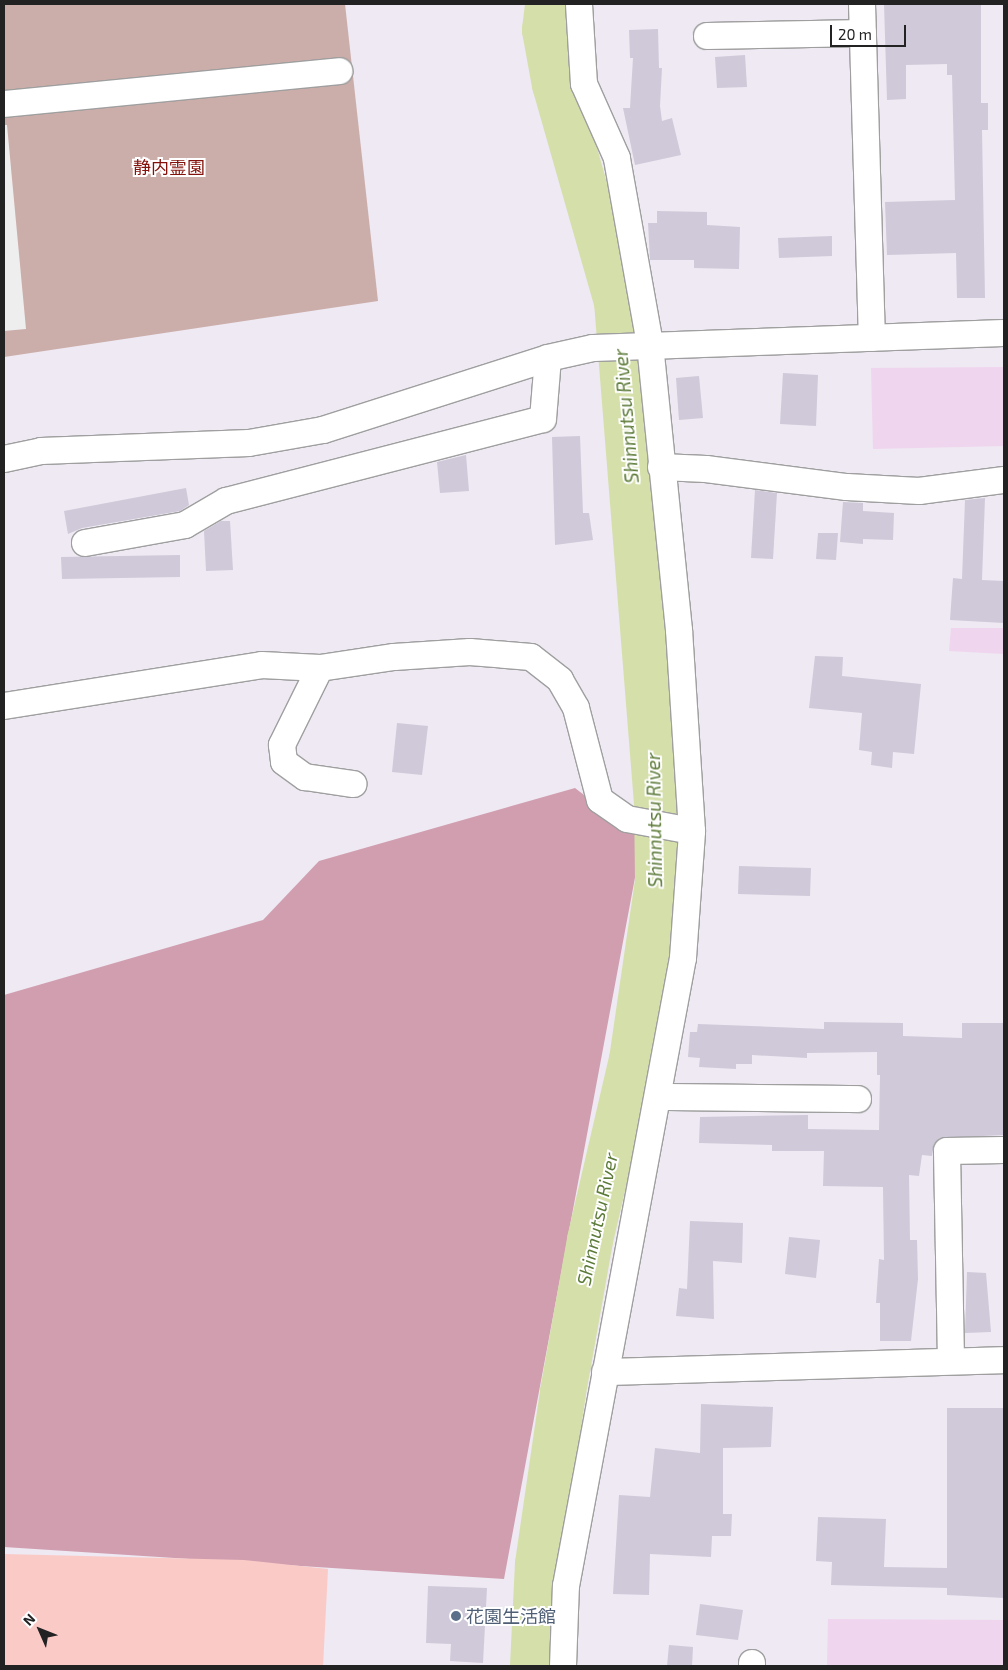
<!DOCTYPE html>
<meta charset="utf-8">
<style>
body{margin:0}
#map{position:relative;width:1008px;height:1670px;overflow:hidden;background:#eee9f2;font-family:"Exo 2","Noto Sans JP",sans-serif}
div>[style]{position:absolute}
.farmland>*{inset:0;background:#f0d5ef}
.forest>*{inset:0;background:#d19eaf}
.cemetery>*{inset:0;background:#cbadaa}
.park>*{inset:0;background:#facac7}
.parking>*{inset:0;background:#eee}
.river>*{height:46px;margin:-23px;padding:0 23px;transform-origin:23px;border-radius:23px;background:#d5dfaa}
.building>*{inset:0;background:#cfc9d9}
.roads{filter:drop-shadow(1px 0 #9f9f9f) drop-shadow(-1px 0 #9f9f9f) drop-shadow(0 1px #9f9f9f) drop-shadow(0 -1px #9f9f9f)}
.minor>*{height:26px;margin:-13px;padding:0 13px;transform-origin:13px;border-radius:13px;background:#fff}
.dots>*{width:14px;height:14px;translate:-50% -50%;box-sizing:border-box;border:2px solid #fff;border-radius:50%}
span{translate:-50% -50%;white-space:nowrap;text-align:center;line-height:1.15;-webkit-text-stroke:4px #fff;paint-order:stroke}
.park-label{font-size:18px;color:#83120c}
.service-label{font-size:18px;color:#4e5e75}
.left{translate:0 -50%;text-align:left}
.water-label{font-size:19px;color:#5c7a38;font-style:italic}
.frame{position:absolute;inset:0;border:5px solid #222;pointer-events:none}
.north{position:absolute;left:15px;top:1605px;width:50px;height:50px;-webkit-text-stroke:4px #fff;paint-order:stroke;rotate:314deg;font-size:14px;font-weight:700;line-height:20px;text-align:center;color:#222}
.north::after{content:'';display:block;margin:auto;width:18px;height:22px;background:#222;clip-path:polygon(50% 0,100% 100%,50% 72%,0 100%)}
.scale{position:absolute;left:830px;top:25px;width:76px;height:22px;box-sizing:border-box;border:2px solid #222;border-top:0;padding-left:6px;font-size:15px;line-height:18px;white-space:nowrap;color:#222;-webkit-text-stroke:4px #fff;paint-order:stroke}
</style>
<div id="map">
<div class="farmland">
<div style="clip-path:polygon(1004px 367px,1004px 446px,873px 449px,871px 368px)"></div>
<div style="clip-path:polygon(951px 628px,1004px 628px,1004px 654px,949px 651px)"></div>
<div style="clip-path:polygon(828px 1619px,1004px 1620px,1004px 1666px,827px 1666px)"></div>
</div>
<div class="forest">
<div style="clip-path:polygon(575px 788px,642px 840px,504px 1579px,4px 1547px,4px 995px,263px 920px,319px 861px)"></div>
</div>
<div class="cemetery">
<div style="clip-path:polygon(4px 4px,345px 4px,378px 301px,4px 357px)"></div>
</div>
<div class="park">
<div style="clip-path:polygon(4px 1554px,244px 1560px,328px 1569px,323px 1666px,4px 1666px)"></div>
</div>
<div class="parking">
<div style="clip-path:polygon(4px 125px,7px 125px,26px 329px,4px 331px)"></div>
</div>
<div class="river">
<div style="left:533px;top:1666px;width:102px;rotate:-87.2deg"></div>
<div style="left:538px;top:1564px;width:174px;rotate:-81.7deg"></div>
<div style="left:563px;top:1392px;width:154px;rotate:-79.9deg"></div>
<div style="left:590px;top:1240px;width:185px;rotate:-76.9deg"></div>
<div style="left:632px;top:1060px;width:181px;rotate:-81.7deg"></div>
<div style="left:658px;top:881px;width:78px;rotate:-90.7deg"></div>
<div style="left:657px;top:803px;width:503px;rotate:-94.56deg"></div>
<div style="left:617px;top:302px;width:226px;rotate:-105.9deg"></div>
<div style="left:555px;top:85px;width:56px;rotate:-100.3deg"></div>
<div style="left:545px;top:30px;width:26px;rotate:-83deg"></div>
</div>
<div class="building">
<div style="clip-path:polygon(884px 4px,981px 4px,981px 103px,988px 103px,988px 130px,982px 130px,985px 298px,957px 298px,956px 253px,887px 255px,885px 202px,955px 200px,952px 75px,947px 75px,947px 64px,906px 65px,906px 99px,887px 100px)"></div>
<div style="clip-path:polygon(658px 29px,659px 68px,662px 68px,660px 106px,662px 121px,672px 118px,681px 155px,635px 165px,623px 108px,630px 108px,633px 58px,630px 58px,629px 30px)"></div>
<div style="clip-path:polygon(745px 55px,747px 87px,717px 88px,715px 57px)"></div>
<div style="clip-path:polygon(657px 211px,707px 212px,707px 225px,740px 227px,739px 269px,694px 268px,694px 260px,650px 260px,648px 223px,657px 223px)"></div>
<div style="clip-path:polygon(832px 236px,832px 256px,779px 258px,778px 238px)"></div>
<div style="clip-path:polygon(783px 373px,818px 375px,816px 426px,780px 424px)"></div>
<div style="clip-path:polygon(699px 376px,703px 418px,679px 420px,676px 378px)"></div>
<div style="clip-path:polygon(580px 436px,583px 513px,589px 513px,593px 540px,555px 545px,552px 437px)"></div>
<div style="clip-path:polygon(466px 455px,469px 491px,440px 493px,437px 462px)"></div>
<div style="clip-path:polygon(186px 488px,189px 505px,180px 511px,82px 528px,68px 534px,64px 511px)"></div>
<div style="clip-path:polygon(755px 490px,777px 493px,773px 559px,751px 558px)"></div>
<div style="clip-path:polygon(985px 498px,982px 580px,1004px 581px,1004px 623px,950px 620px,953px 578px,962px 579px,965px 500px)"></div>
<div style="clip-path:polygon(843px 502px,863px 503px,863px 511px,894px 513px,893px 540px,863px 539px,863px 544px,840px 542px)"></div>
<div style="clip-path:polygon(221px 521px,230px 521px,233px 570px,206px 571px,204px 531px)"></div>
<div style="clip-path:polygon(818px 533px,838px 533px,836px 560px,816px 559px)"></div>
<div style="clip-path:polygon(180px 555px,180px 577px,62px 579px,61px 557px)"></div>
<div style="clip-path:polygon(815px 656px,843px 657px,842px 676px,921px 684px,914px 754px,893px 752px,892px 768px,871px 765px,872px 752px,859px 750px,862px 713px,809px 708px)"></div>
<div style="clip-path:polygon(397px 723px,428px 726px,422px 775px,392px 772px)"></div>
<div style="clip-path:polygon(739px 866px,811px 868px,810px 896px,738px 894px)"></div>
<div style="clip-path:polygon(824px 1022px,903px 1023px,903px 1036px,962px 1038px,962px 1023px,1004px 1023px,1004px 1135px,940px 1138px,934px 1144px,932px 1156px,922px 1155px,919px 1176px,909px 1175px,910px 1240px,917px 1240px,918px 1279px,911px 1341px,880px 1341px,880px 1303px,876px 1303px,879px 1259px,884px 1260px,883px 1187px,823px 1186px,824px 1151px,772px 1151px,772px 1145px,699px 1143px,700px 1117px,808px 1115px,808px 1129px,879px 1130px,880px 1075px,877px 1075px,877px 1052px,807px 1053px,807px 1058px,752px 1055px,752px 1064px,736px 1064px,736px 1069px,699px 1067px,700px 1058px,688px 1057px,690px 1032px,697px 1032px,698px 1024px,824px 1029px)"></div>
<div style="clip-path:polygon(690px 1221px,743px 1223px,742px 1263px,713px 1261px,714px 1319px,676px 1316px,679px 1288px,687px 1289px)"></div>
<div style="clip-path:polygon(789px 1237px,820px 1240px,816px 1278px,785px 1274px)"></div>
<div style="clip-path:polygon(967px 1272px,986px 1273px,991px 1332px,965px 1333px)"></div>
<div style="clip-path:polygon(701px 1404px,773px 1407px,771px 1447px,723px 1448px,723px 1514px,732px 1514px,731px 1536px,712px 1536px,711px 1557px,650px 1554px,649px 1595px,613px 1594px,619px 1495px,650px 1497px,655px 1448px,700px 1453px)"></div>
<div style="clip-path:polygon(947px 1408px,1004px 1408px,1004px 1598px,947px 1595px,947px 1588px,831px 1585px,832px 1562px,816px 1561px,818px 1517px,886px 1519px,884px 1567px,947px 1568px)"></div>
<div style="clip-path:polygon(428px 1586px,487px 1588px,483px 1663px,450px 1661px,451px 1644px,426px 1643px)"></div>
<div style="clip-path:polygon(700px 1604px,743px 1610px,738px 1640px,696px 1635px)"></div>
<div style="clip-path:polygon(669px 1645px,693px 1647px,692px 1666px,667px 1666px)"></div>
</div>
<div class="roads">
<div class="minor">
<div style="left:862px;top:4px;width:334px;rotate:88.3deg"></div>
<div style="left:707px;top:36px;width:156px;rotate:-1.1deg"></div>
<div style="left:4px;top:104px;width:337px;rotate:-5.6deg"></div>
<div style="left:4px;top:459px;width:38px;rotate:-12deg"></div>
<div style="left:41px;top:451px;width:208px;rotate:-2.2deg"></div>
<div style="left:249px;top:443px;width:75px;rotate:-10deg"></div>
<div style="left:323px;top:430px;width:236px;rotate:-17.7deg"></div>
<div style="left:548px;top:358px;width:46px;rotate:-12.5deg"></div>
<div style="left:593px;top:348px;width:411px;rotate:-2.1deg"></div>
<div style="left:661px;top:467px;width:45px;rotate:2.5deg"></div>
<div style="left:706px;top:469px;width:142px;rotate:7.3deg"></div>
<div style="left:847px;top:487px;width:72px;rotate:3.2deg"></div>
<div style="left:919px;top:491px;width:86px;rotate:-7.4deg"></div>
<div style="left:85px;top:543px;width:102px;rotate:-10.2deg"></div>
<div style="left:185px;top:525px;width:48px;rotate:-30.3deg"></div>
<div style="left:226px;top:501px;width:327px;rotate:-14.5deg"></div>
<div style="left:543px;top:419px;width:61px;rotate:-85.3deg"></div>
<div style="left:320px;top:668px;width:86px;rotate:116.3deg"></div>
<div style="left:282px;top:745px;width:17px;rotate:83deg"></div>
<div style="left:284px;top:762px;width:26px;rotate:36deg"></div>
<div style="left:305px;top:777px;width:49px;rotate:8.3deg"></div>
<div style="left:4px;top:706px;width:261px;rotate:-9deg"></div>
<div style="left:262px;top:665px;width:58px;rotate:3deg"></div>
<div style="left:320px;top:668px;width:75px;rotate:-8.5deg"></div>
<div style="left:394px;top:657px;width:76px;rotate:-3.8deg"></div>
<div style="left:470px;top:652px;width:61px;rotate:4.7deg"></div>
<div style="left:531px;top:657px;width:37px;rotate:38deg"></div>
<div style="left:560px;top:680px;width:32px;rotate:60deg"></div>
<div style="left:576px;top:708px;width:95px;rotate:75.4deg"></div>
<div style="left:600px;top:800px;width:33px;rotate:35deg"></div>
<div style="left:627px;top:819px;width:66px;rotate:10.5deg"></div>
<div style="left:659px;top:1097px;width:199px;rotate:0.6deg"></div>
<div style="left:951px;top:1360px;width:209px;rotate:-91.1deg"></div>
<div style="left:947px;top:1151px;width:57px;rotate:-1deg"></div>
<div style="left:605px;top:1372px;width:399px;rotate:-1.7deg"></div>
<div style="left:563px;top:1666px;width:80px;rotate:-87.9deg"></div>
<div style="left:566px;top:1586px;width:639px;rotate:-79.45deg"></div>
<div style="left:683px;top:958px;width:127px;rotate:-85.9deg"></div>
<div style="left:692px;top:831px;width:201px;rotate:-93.7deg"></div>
<div style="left:679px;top:630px;width:287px;rotate:-95.8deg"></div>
<div style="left:650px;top:344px;width:189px;rotate:-100.1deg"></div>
<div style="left:617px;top:158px;width:81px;rotate:-114deg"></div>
<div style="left:584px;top:84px;width:80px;rotate:-93.6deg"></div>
<div style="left:752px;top:1666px;width:3px;rotate:-90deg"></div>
</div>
</div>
<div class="dots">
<div style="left:456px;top:1616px;background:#5c6f8a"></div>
</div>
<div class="park-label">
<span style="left:169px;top:167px">静内霊園</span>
</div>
<div class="service-label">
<span class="left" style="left:466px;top:1616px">花園生活館</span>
</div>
<div class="water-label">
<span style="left:626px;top:416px;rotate:-95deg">Shinnutsu River</span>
<span style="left:654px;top:820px;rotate:-91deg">Shinnutsu River</span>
<span style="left:597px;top:1219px;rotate:-78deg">Shinnutsu River</span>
</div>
<div class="frame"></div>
<div class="north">N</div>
<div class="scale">20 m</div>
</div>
